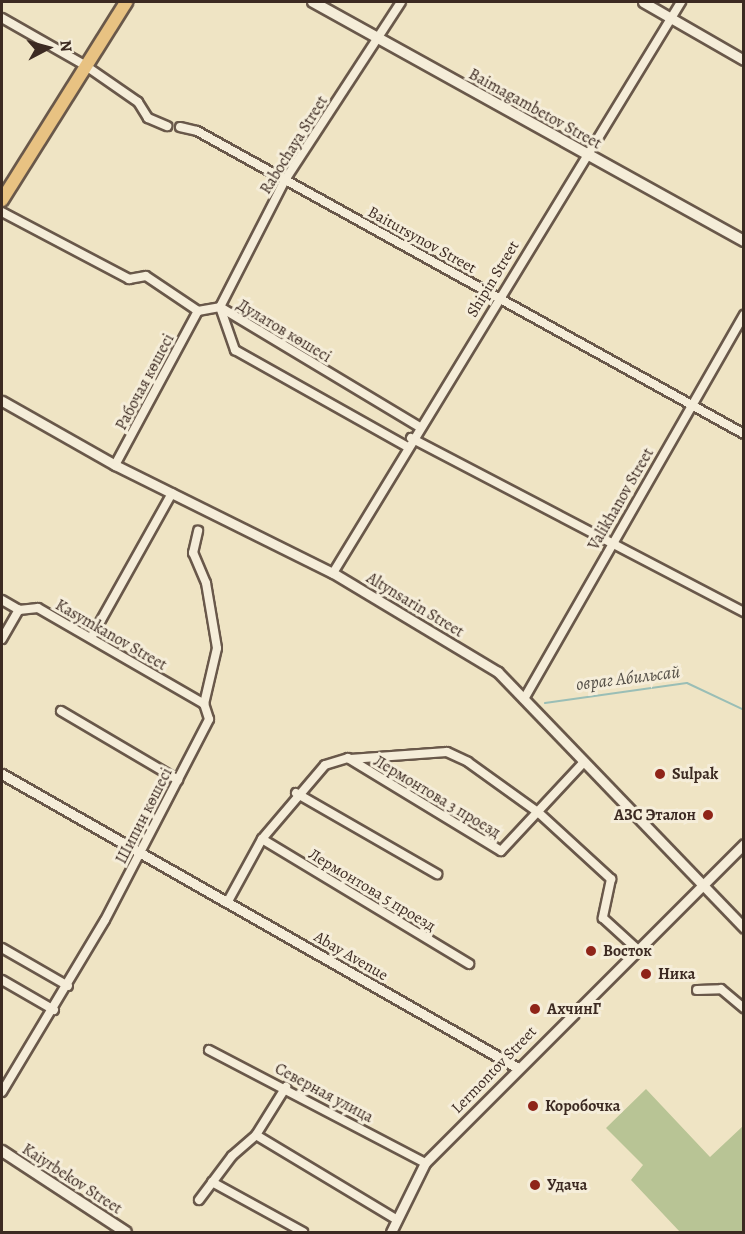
<!DOCTYPE html>
<meta charset="utf-8">
<style>
body{margin:0}
#map{position:relative;width:745px;height:1234px;overflow:hidden;background:#efe4c4;font-family:Alegreya,serif}
div>[style]{position:absolute}
.green>*{inset:0;background:#b8c495}
.stream>*{height:2px;margin:-1px;padding:0 1px;transform-origin:1px;border-radius:1px;background:#9abeb6}
.roads{filter:drop-shadow(2px 0 #69584a) drop-shadow(-2px 0 #69584a) drop-shadow(0 2px #69584a) drop-shadow(0 -2px #69584a)}
.minor>*{height:8px;margin:-4px;padding:0 4px;transform-origin:4px;border-radius:4px;background:#f5edd9}
.tertiary>*{height:9px;margin:-4.5px;padding:0 4.5px;transform-origin:4.5px;border-radius:4.5px;background:#f5edd9}
.secondary>*{height:10px;margin:-5px;padding:0 5px;transform-origin:5px;border-radius:5px;background:#f5edd9}
.primary>*{height:12px;margin:-6px;padding:0 6px;transform-origin:6px;border-radius:6px;background:#e8c282}
.dots>*{width:16px;height:16px;translate:-50% -50%;box-sizing:border-box;border:3px solid #f5edd9;border-radius:50%}
span{translate:-50% -50%;white-space:nowrap;text-align:center;line-height:1.15;-webkit-text-stroke:6px #f5edd9;paint-order:stroke}
.street-label{font-size:16px;color:#3c2a22}
.poi-label{font-size:16px;color:#3c2a22;font-weight:700}
.left{translate:0 -50%;text-align:left}
.right{translate:-100% -50%;text-align:right}
.water-label{font-size:18px;color:#544f47;font-style:italic}
.frame{position:absolute;inset:0;border:3px solid #3c2a22;pointer-events:none}
.north{position:absolute;left:18px;top:18px;width:60px;height:60px;-webkit-text-stroke:4px #f5edd9;paint-order:stroke;rotate:84deg;font-size:16px;font-weight:700;line-height:24px;text-align:center;color:#3c2a22}
.north::after{content:'';display:block;margin:auto;width:21px;height:27px;background:#3c2a22;clip-path:polygon(50% 0,100% 100%,50% 72%,0 100%)}
</style>
<div id="map">
<div class="green">
<div style="clip-path:polygon(646px 1089px,710px 1157px,743px 1126px,743px 1232px,680px 1232px,631px 1180px,643px 1165px,606px 1128px)"></div>
</div>
<div class="stream">
<div style="left:545px;top:703px;width:143px;rotate:-8deg"></div>
<div style="left:687px;top:683px;width:63px;rotate:25.3deg"></div>
</div>
<div class="roads">
<div class="minor">
<div style="left:2px;top:18px;width:97px;rotate:29.7deg"></div>
<div style="left:86px;top:66px;width:63px;rotate:34.7deg"></div>
<div style="left:138px;top:102px;width:19px;rotate:58deg"></div>
<div style="left:148px;top:118px;width:21px;rotate:23deg"></div>
<div style="left:180px;top:127px;width:17px;rotate:13deg"></div>
<div style="left:197px;top:131px;width:625px;rotate:28.98deg"></div>
<div style="left:2px;top:212px;width:144px;rotate:27.8deg"></div>
<div style="left:129px;top:279px;width:17px;rotate:-10deg"></div>
<div style="left:146px;top:276px;width:63px;rotate:33.9deg"></div>
<div style="left:220px;top:307px;width:143px;rotate:-62.9deg"></div>
<div style="left:285px;top:180px;width:212px;rotate:-56.9deg"></div>
<div style="left:220px;top:307px;width:46px;rotate:70.8deg"></div>
<div style="left:235px;top:350px;width:196px;rotate:29.3deg"></div>
<div style="left:220px;top:307px;width:231px;rotate:31deg"></div>
<div style="left:198px;top:311px;width:22px;rotate:-10deg"></div>
<div style="left:411px;top:438px;width:376px;rotate:27.6deg"></div>
<div style="left:115px;top:465px;width:175px;rotate:-61.7deg"></div>
<div style="left:333px;top:573px;width:669px;rotate:-58.64deg"></div>
<div style="left:2px;top:600px;width:20px;rotate:30deg"></div>
<div style="left:19px;top:610px;width:19px;rotate:-6deg"></div>
<div style="left:38px;top:608px;width:192px;rotate:30deg"></div>
<div style="left:91px;top:638px;width:166px;rotate:-60.8deg"></div>
<div style="left:2px;top:639px;width:34px;rotate:-60deg"></div>
<div style="left:524px;top:699px;width:443px;rotate:-60.2deg"></div>
<div style="left:61px;top:711px;width:136px;rotate:30.5deg"></div>
<div style="left:350px;top:759px;width:97px;rotate:-4.1deg"></div>
<div style="left:447px;top:752px;width:23px;rotate:25deg"></div>
<div style="left:468px;top:762px;width:87px;rotate:35.7deg"></div>
<div style="left:539px;top:813px;width:98px;rotate:42.5deg"></div>
<div style="left:611px;top:879px;width:40px;rotate:102deg"></div>
<div style="left:603px;top:918px;width:46px;rotate:42.4deg"></div>
<div style="left:296px;top:793px;width:163px;rotate:29.9deg"></div>
<div style="left:262px;top:839px;width:242px;rotate:31.1deg"></div>
<div style="left:227px;top:903px;width:73px;rotate:-61.3deg"></div>
<div style="left:262px;top:839px;width:97px;rotate:-49.6deg"></div>
<div style="left:325px;top:765px;width:24px;rotate:-17deg"></div>
<div style="left:348px;top:758px;width:179px;rotate:31.3deg"></div>
<div style="left:501px;top:851px;width:122px;rotate:-47deg"></div>
<div style="left:2px;top:948px;width:76px;rotate:29.9deg"></div>
<div style="left:2px;top:980px;width:60px;rotate:30deg"></div>
<div style="left:697px;top:990px;width:24px;rotate:-2deg"></div>
<div style="left:721px;top:989px;width:30px;rotate:40deg"></div>
<div style="left:209px;top:1050px;width:244px;rotate:27.6deg"></div>
<div style="left:2px;top:1092px;width:200px;rotate:-59.1deg"></div>
<div style="left:105px;top:920px;width:226px;rotate:-62.6deg"></div>
<div style="left:209px;top:719px;width:16px;rotate:-108deg"></div>
<div style="left:204px;top:704px;width:57px;rotate:-76.9deg"></div>
<div style="left:217px;top:648px;width:66px;rotate:-99.6deg"></div>
<div style="left:206px;top:583px;width:33px;rotate:-113deg"></div>
<div style="left:193px;top:553px;width:23px;rotate:-77deg"></div>
<div style="left:256px;top:1135px;width:163px;rotate:31deg"></div>
<div style="left:212px;top:1182px;width:104px;rotate:28.8deg"></div>
<div style="left:199px;top:1200px;width:55px;rotate:-53.1deg"></div>
<div style="left:232px;top:1156px;width:32px;rotate:-41deg"></div>
<div style="left:256px;top:1135px;width:57px;rotate:-58deg"></div>
</div>
<div class="tertiary">
<div style="left:643px;top:2px;width:116px;rotate:29.9deg"></div>
<div style="left:2px;top:401px;width:130px;rotate:29.5deg"></div>
<div style="left:115px;top:465px;width:243px;rotate:26.4deg"></div>
<div style="left:333px;top:573px;width:192px;rotate:31deg"></div>
<div style="left:498px;top:672px;width:355px;rotate:46.1deg"></div>
<div style="left:2px;top:774px;width:592px;rotate:29.68deg"></div>
<div style="left:391px;top:1232px;width:77px;rotate:-63.8deg"></div>
<div style="left:425px;top:1163px;width:451px;rotate:-45deg"></div>
</div>
<div class="secondary">
<div style="left:313px;top:2px;width:493px;rotate:29deg"></div>
<div style="left:2px;top:1151px;width:148px;rotate:33.2deg"></div>
</div>
<div class="primary">
<div style="left:2px;top:200px;width:234px;rotate:-57.9deg"></div>
</div>
</div>
<div class="dots">
<div style="left:660px;top:774px;background:#8f2418"></div>
<div style="left:708px;top:815px;background:#8f2418"></div>
<div style="left:591px;top:951px;background:#8f2418"></div>
<div style="left:646px;top:974px;background:#8f2418"></div>
<div style="left:535px;top:1009px;background:#8f2418"></div>
<div style="left:533px;top:1106px;background:#8f2418"></div>
<div style="left:535px;top:1185px;background:#8f2418"></div>
</div>
<div class="street-label">
<span style="left:535px;top:109px;rotate:29deg">Baimagambetov Street</span>
<span style="left:294px;top:145px;rotate:-58deg">Rabochaya Street</span>
<span style="left:422px;top:240px;rotate:29deg">Baitursynov Street</span>
<span style="left:493px;top:279px;rotate:-59deg">Shipin Street</span>
<span style="left:284px;top:331px;rotate:31deg">Дулатов көшесі</span>
<span style="left:145px;top:382px;rotate:-62deg">Рабочая көшесі</span>
<span style="left:621px;top:499px;rotate:-60deg">Valikhanov Street</span>
<span style="left:415px;top:605px;rotate:31deg">Altynsarin Street</span>
<span style="left:111px;top:635px;rotate:30deg">Kasymkanov Street</span>
<span style="left:437px;top:797px;rotate:31deg">Лермонтова 3 проезд</span>
<span style="left:144px;top:816px;rotate:-63deg">Шипин көшесі</span>
<span style="left:372px;top:890px;rotate:31deg">Лермонтова 5 проезд</span>
<span style="left:351px;top:956px;rotate:30deg">Abay Avenue</span>
<span style="left:494px;top:1070px;rotate:-46deg">Lermontov Street</span>
<span style="left:324px;top:1093px;rotate:28deg">Северная улица</span>
<span style="left:72px;top:1179px;rotate:33deg">Kaiyrbekov Street</span>
</div>
<div class="poi-label">
<span class="left" style="left:672px;top:774px">Sulpak</span>
<span class="right" style="left:696px;top:815px">АЗС Эталон</span>
<span class="left" style="left:603px;top:951px">Восток</span>
<span class="left" style="left:658px;top:974px">Ника</span>
<span class="left" style="left:547px;top:1009px">АхчинГ</span>
<span class="left" style="left:545px;top:1106px">Коробочка</span>
<span class="left" style="left:547px;top:1185px">Удача</span>
</div>
<div class="water-label">
<span style="left:628px;top:678px;rotate:-7deg">овраг Абильсай</span>
</div>
<div class="frame"></div>
<div class="north">N</div>
</div>
